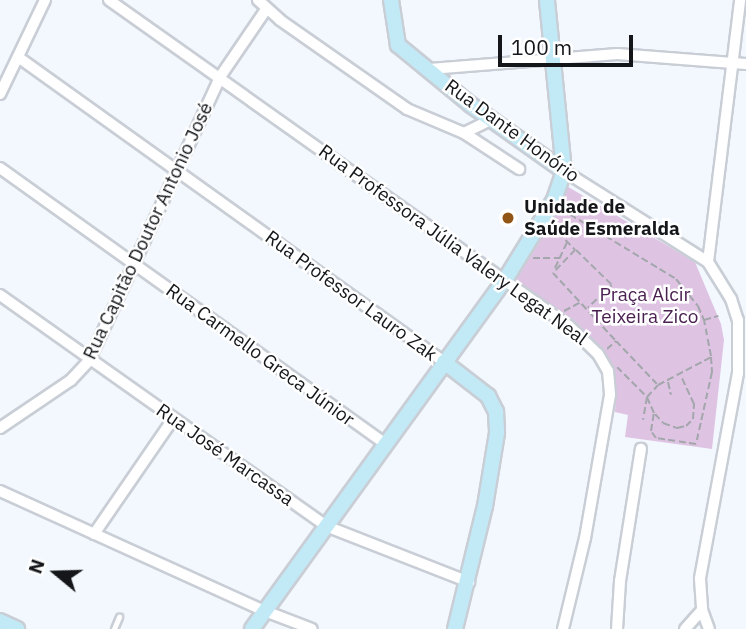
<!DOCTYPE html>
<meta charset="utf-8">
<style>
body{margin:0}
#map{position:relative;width:746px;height:629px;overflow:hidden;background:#f3f8fe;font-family:"IBM Plex Sans",sans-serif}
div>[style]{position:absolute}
.green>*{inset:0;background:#dec3e3}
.path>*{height:2px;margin-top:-1px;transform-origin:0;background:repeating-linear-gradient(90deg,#a3a7ac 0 7px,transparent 0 10.5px)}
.roads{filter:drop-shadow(2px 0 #c9ced6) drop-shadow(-2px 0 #c9ced6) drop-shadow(0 2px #c9ced6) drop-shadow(0 -2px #c9ced6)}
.lane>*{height:4.5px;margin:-2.25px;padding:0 2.25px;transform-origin:2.25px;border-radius:2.25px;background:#fff}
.street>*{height:10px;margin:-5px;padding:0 5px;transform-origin:5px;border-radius:5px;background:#fff}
.secondary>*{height:14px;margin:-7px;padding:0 7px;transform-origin:7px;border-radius:7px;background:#c2eaf6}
.dots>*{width:19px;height:19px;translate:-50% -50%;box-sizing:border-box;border:4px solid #fff;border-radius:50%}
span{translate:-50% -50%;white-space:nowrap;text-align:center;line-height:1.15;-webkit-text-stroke:5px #fff;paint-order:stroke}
.street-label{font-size:19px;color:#141619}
.poi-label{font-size:19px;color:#141619;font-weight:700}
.left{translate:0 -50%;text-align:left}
.park-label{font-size:19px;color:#4a2051}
.north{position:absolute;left:21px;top:538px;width:70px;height:70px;-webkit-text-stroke:5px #fff;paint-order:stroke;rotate:289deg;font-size:19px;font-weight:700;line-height:28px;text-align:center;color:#141619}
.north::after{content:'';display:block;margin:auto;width:24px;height:32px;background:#141619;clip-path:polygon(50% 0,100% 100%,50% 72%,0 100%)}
.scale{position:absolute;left:498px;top:35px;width:135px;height:32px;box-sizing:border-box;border:4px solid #141619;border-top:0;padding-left:9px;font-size:21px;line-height:24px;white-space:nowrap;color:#141619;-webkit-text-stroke:5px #fff;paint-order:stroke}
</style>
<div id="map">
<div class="green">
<div style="clip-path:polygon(565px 185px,695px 262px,721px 324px,724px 340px,712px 449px,625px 437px,628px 415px,615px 412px,616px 396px,612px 371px,603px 354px,589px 337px,511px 280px)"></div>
</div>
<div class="path">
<div style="left:561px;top:209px;width:135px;rotate:31.3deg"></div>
<div style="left:676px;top:279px;width:35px;rotate:51deg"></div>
<div style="left:698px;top:306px;width:15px;rotate:67deg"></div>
<div style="left:551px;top:225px;width:35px;rotate:46deg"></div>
<div style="left:575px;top:250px;width:32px;rotate:134deg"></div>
<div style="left:553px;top:273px;width:93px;rotate:47.2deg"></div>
<div style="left:576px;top:250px;width:50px;rotate:44.2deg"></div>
<div style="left:612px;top:285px;width:33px;rotate:137deg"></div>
<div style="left:533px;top:258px;width:27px"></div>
<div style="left:555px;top:268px;width:29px;rotate:-65deg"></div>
<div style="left:564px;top:311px;width:19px;rotate:-28deg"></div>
<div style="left:607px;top:349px;width:12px;rotate:-42deg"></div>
<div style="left:616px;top:341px;width:59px;rotate:46.4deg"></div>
<div style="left:711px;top:356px;width:37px;rotate:-101deg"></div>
<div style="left:704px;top:320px;width:15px;rotate:-16deg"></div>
<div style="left:711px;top:357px;width:15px;rotate:86deg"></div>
<div style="left:712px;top:372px;width:74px;rotate:102.5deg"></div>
<div style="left:696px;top:444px;width:40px;rotate:-171.5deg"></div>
<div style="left:656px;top:438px;width:9px;rotate:-126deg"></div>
<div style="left:651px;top:431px;width:18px;rotate:-81deg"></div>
<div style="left:654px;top:413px;width:17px;rotate:-114deg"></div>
<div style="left:647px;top:397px;width:16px;rotate:-47deg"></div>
<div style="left:658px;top:385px;width:60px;rotate:-27.8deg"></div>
<div style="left:617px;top:367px;width:42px;rotate:45deg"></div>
<div style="left:647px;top:397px;width:23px;rotate:100deg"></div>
<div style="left:668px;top:382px;width:13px;rotate:77deg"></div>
<div style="left:655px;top:414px;width:12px;rotate:48deg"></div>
<div style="left:663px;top:423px;width:15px;rotate:20deg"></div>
<div style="left:677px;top:428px;width:9px;rotate:-13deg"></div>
<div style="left:686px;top:426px;width:10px;rotate:-45deg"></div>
<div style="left:693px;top:419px;width:15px;rotate:-86deg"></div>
<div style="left:694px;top:404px;width:31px;rotate:-115deg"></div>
</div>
<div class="roads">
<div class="lane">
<div style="left:114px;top:629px;width:13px;rotate:-67deg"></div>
</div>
<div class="street">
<div style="left:109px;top:0;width:564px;rotate:35.33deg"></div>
<div style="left:569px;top:326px;width:40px;rotate:44deg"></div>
<div style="left:598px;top:354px;width:20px;rotate:60deg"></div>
<div style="left:608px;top:371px;width:24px;rotate:85deg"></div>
<div style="left:610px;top:395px;width:145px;rotate:99.9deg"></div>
<div style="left:585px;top:538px;width:94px;rotate:103.6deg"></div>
<div style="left:258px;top:0;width:30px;rotate:42deg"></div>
<div style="left:280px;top:20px;width:155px;rotate:35deg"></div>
<div style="left:407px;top:109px;width:62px;rotate:22.8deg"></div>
<div style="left:464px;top:133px;width:66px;rotate:33.2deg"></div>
<div style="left:18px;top:57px;width:524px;rotate:35.6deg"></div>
<div style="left:430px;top:69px;width:188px;rotate:-4.6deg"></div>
<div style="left:617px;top:54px;width:129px;rotate:4.4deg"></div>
<div style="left:0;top:94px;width:104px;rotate:-64.4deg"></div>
<div style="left:464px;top:133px;width:30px;rotate:-26deg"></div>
<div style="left:0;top:168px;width:474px;rotate:35.6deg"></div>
<div style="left:564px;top:171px;width:170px;rotate:32.3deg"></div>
<div style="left:708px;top:262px;width:44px;rotate:58.1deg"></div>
<div style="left:731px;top:299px;width:22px;rotate:72deg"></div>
<div style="left:738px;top:320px;width:53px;rotate:90deg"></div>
<div style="left:738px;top:373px;width:209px;rotate:100.5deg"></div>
<div style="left:700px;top:579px;width:31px;rotate:86deg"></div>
<div style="left:702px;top:610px;width:20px;rotate:70deg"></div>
<div style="left:708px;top:262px;width:264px;rotate:-83deg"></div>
<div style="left:0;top:295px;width:400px;rotate:35.3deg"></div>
<div style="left:326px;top:526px;width:154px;rotate:21.4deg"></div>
<div style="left:0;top:428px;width:86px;rotate:-34.1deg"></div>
<div style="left:71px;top:380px;width:26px;rotate:-47deg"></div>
<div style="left:89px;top:361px;width:313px;rotate:-65.2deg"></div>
<div style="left:220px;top:77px;width:83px;rotate:-55.7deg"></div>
<div style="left:0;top:491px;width:291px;rotate:24.4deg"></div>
<div style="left:265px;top:611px;width:50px;rotate:21deg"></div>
<div style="left:94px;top:534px;width:140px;rotate:-55.5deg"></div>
<div style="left:617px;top:629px;width:48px;rotate:-86.4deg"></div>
<div style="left:620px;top:581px;width:134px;rotate:-81deg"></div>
<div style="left:685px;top:629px;width:25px;rotate:-48deg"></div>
</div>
<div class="secondary">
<div style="left:391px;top:0;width:46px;rotate:81.2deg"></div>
<div style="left:398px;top:45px;width:94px;rotate:39.4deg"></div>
<div style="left:471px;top:105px;width:114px;rotate:35.4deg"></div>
<div style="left:444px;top:362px;width:56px;rotate:37.7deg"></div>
<div style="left:488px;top:396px;width:18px;rotate:63deg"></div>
<div style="left:496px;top:412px;width:21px;rotate:87deg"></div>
<div style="left:497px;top:433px;width:74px;rotate:99.3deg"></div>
<div style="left:485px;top:506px;width:127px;rotate:103.7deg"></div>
<div style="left:0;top:621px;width:19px;rotate:25deg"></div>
<div style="left:252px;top:629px;width:431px;rotate:-54.1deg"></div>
<div style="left:505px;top:280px;width:94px;rotate:-58.5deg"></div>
<div style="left:554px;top:200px;width:31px;rotate:-71deg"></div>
<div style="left:564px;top:171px;width:172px;rotate:-95.7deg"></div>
</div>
</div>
<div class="dots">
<div style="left:508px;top:218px;background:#915515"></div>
</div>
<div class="street-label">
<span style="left:512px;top:131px;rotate:36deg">Rua Dante Honório</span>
<span style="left:148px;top:231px;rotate:-65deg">Rua Capitão Doutor Antonio José</span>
<span style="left:453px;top:245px;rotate:36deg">Rua Professora Júlia Valery Legat Neal</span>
<span style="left:351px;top:296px;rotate:36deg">Rua Professor Lauro Zak</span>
<span style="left:260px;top:355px;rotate:36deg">Rua Carmello Greca Júnior</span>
<span style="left:225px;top:455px;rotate:35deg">Rua José Marcassa</span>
</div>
<div class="poi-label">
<span class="left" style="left:524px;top:218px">Unidade de<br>Saúde Esmeralda</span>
</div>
<div class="park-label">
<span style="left:645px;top:306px">Praça Alcir<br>Teixeira Zico</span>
</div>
<div class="north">N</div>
<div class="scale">100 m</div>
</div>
